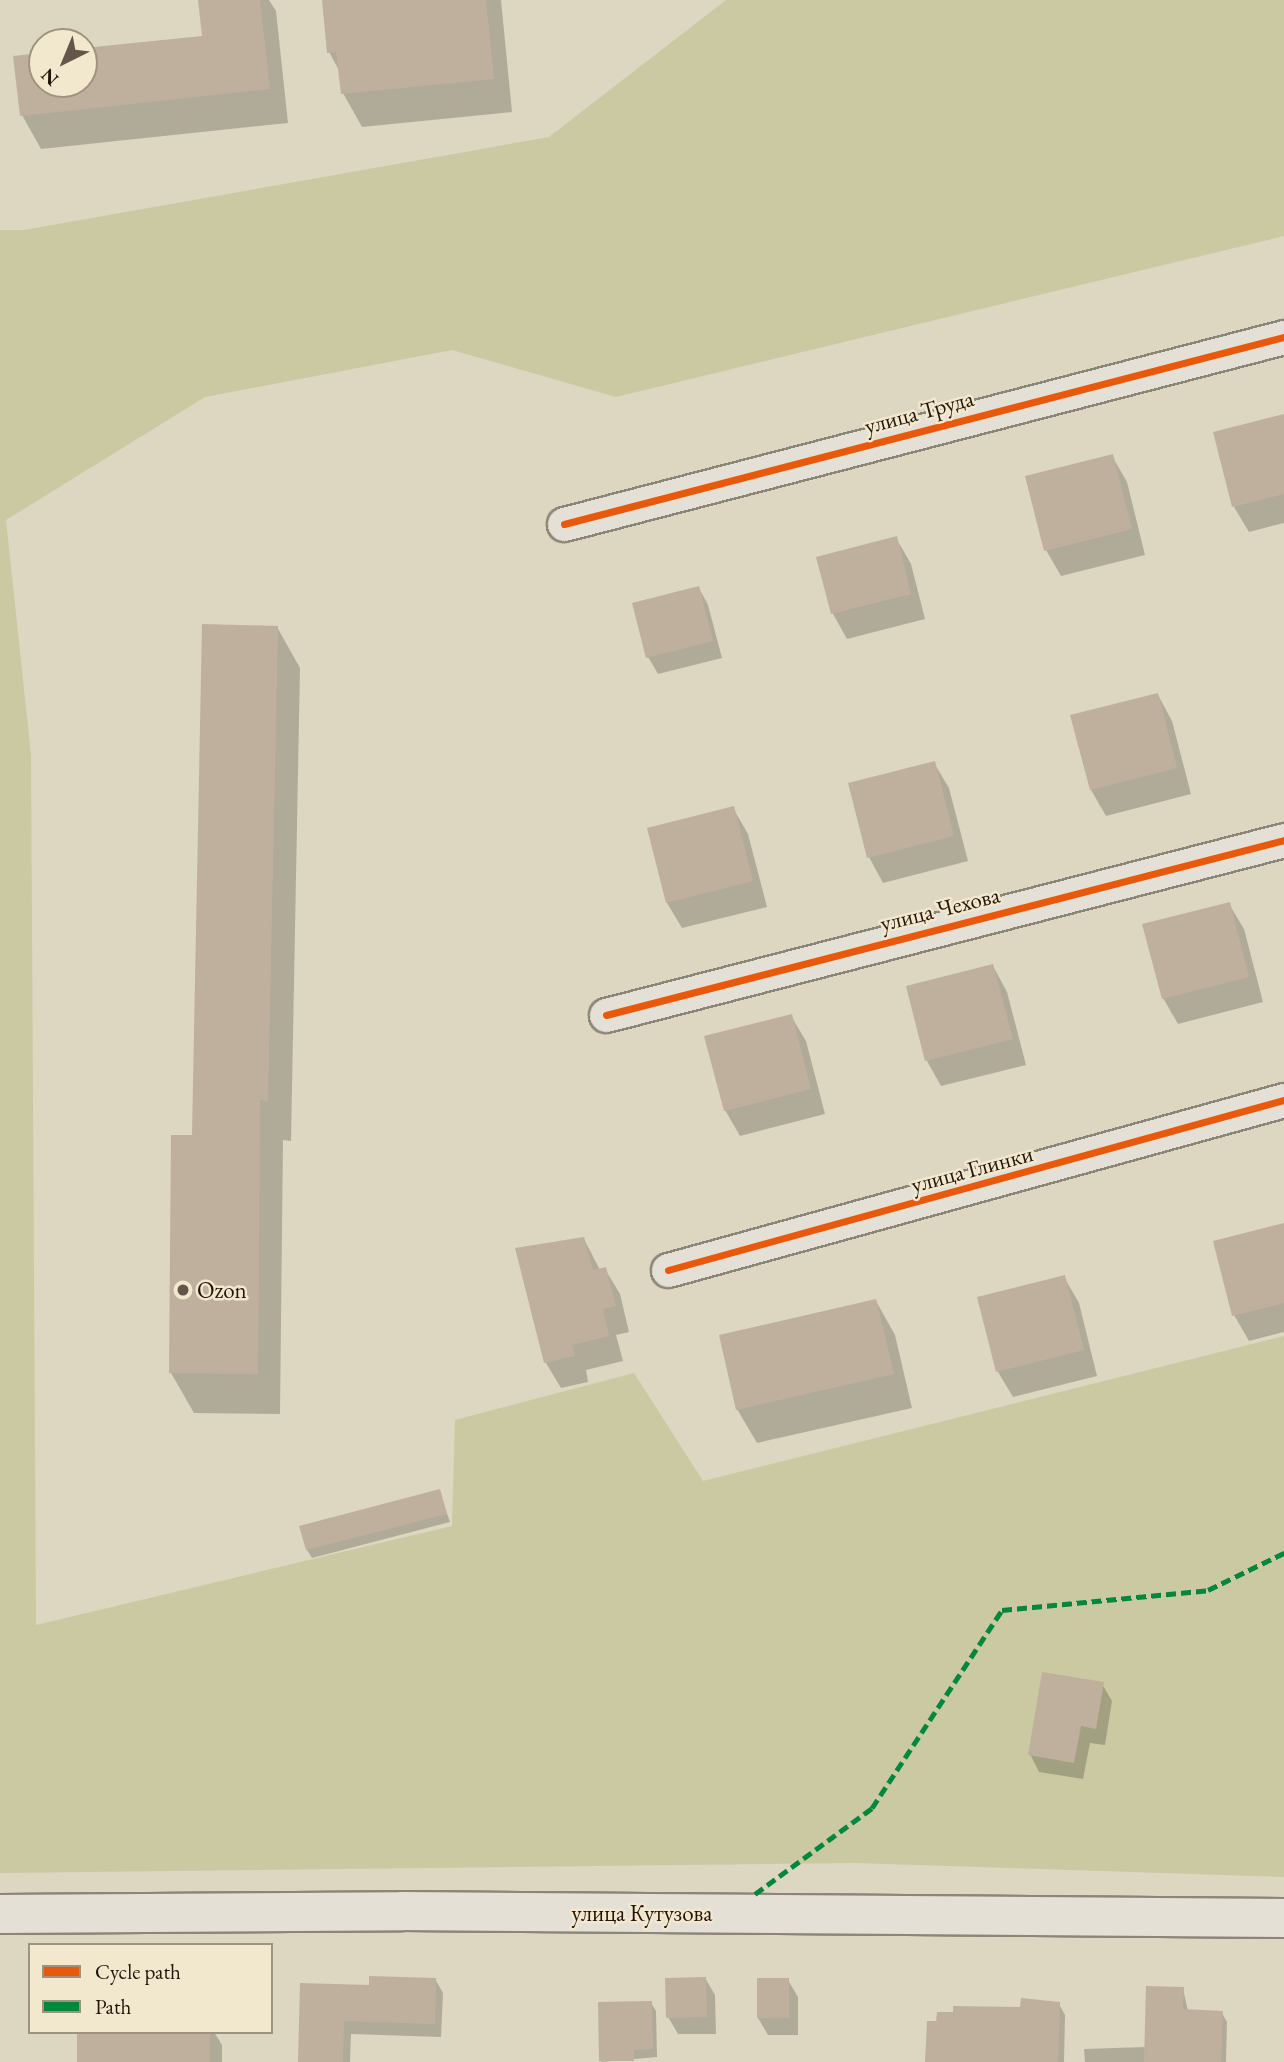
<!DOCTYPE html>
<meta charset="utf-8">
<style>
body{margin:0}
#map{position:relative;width:1284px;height:2062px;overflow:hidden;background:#ddd6c0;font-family:"EB Garamond",serif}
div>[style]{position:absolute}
.green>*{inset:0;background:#cac9a2}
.shadow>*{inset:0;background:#0003}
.building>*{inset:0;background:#bfb09e}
.roads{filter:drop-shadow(2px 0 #8c8679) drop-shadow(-2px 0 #8c8679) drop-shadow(0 2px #8c8679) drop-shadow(0 -2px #8c8679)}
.minor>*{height:33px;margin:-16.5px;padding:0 16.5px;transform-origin:16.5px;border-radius:16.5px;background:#e5e0d5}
.secondary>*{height:38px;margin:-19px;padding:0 19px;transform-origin:19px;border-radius:19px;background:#e5e0d5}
.quiet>*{height:5px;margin-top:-2.5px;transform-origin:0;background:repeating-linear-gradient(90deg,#00873e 0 10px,transparent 0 15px)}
.cycleway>*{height:7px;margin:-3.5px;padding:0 3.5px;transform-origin:3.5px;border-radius:3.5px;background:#e8590c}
.dots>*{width:19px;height:19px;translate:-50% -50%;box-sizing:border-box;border:4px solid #f1e8ce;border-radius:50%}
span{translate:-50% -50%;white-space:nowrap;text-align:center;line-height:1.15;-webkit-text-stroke:5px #f1e8ce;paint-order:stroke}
.street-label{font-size:23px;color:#231309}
.poi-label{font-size:23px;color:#231309}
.left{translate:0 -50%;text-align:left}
.legend{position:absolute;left:28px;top:1943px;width:245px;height:91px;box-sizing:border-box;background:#f1e8ce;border:2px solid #9f937f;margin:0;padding:9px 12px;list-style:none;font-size:21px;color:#231309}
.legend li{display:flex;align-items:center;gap:14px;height:35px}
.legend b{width:35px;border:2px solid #9f937f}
.north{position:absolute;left:28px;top:28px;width:70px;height:70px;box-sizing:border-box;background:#f1e8ce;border:2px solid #9f937f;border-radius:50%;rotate:223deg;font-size:19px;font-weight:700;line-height:28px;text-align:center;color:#231309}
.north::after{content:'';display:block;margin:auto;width:24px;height:32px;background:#645749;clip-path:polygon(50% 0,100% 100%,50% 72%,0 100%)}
</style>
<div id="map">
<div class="green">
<div style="clip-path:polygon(726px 0,1284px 0,1284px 236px,616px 397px,452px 350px,205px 397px,6px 520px,31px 755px,36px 1625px,452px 1526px,455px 1420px,634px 1373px,703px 1481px,1284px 1336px,1284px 1877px,857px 1863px,0 1873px,0 230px,24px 230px,549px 137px)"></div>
</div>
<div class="shadow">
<div style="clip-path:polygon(200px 0,269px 0,276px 11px,288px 123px,41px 149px,22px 115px,42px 54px,42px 84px,84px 84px,84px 50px,204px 38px)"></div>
<div style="clip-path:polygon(323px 0,501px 0,512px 112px,362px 127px,343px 93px,340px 72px,329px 52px)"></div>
<div style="clip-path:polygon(1284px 416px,1284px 523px,1249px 532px,1234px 507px)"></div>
<div style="clip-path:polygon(1112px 456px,1127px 482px,1145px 555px,1061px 576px,1046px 550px)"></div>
<div style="clip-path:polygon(896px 538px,911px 564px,925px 619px,847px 639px,833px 614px,818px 558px)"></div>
<div style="clip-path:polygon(699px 588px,708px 605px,722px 658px,658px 674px,648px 657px)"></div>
<div style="clip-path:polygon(277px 627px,300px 668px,291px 1141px,283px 1140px,280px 1414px,194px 1413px,171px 1373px,193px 1137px)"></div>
<div style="clip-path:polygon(1158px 695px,1172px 721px,1191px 794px,1106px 816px,1091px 790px,1073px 717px)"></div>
<div style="clip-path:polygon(934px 763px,949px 788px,968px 861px,883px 883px,869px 857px)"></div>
<div style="clip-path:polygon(733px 808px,748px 834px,767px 907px,682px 928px,667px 903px,649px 830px)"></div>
<div style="clip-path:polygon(1229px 904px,1244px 929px,1263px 1002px,1178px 1024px,1163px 998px)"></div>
<div style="clip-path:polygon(993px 966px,1007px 992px,1026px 1065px,941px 1086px,927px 1061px,908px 988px)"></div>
<div style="clip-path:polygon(791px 1016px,806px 1041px,825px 1114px,740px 1136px,725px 1110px)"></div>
<div style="clip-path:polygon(1284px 1225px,1284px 1332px,1249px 1341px,1234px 1315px)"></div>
<div style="clip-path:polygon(584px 1239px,600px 1270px,605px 1269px,620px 1294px,629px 1332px,616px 1335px,623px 1361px,586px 1370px,588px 1382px,561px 1388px,546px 1363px,517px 1249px)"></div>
<div style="clip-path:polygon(1064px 1277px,1079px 1303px,1097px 1376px,1013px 1397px,998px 1372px,979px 1299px)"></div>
<div style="clip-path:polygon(876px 1301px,895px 1335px,912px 1408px,757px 1443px,737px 1409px)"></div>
<div style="clip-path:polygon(439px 1491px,450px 1522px,312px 1558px,307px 1550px,301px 1527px)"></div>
<div style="clip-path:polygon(1102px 1684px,1112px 1701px,1105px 1745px,1090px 1743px,1083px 1779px,1039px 1772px,1030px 1754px)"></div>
<div style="clip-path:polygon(705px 1978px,715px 1995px,716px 2034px,678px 2034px,668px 2017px)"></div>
<div style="clip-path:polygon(435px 1979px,443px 1993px,441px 2037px,351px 2034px,350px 2062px,300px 2062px,370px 1986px)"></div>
<div style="clip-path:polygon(788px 1980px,798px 1997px,798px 2035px,768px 2035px,758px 2018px)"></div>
<div style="clip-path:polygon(1183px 1989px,1188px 2011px,1222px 2013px,1227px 2022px,1226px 2062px,1085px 2062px,1084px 2049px,1146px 2047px)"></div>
<div style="clip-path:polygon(651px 2003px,656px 2011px,657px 2057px,601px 2062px)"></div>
<div style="clip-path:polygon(1059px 2004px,1065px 2015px,1064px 2062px,927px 2062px,1022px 2009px)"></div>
<div style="clip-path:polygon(79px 2032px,214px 2032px,222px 2045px,222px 2062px,78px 2062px)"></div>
</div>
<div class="building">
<div style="clip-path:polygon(198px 0,260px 0,270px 89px,20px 116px,13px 56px,42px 53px,42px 84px,84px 84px,84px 48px,202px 36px)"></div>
<div style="clip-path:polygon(322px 0,486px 0,494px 79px,341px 94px,336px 52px,327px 53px)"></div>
<div style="clip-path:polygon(1284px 414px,1284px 494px,1232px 507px,1213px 432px)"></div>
<div style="clip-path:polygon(1113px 454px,1132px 529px,1044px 551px,1025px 476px)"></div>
<div style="clip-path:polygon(897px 536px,911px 594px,831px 614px,816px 557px)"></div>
<div style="clip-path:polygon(699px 586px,713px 641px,646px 658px,632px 603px)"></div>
<div style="clip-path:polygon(202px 624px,278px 626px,268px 1101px,260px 1100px,258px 1374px,169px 1373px,171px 1135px,192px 1135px)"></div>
<div style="clip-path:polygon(1158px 693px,1177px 768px,1090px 790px,1070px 715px)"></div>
<div style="clip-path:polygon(935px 761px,954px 836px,867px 858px,848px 783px)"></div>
<div style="clip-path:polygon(734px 806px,753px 881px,666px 903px,647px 828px)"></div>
<div style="clip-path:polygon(1230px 902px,1249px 977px,1162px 999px,1142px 924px)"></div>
<div style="clip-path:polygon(993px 964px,1013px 1039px,925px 1061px,906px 986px)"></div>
<div style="clip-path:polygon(792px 1014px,811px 1089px,724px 1111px,704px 1036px)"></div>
<div style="clip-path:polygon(1284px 1223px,1284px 1303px,1232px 1316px,1213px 1241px)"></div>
<div style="clip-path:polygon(584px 1237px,593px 1270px,606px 1267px,616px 1306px,603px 1309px,609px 1336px,572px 1345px,575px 1356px,544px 1363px,515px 1248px)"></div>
<div style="clip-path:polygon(1065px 1275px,1084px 1350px,996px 1372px,977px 1297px)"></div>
<div style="clip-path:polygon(876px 1299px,894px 1374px,736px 1410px,719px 1335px)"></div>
<div style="clip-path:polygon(440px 1489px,447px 1514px,306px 1550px,299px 1526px)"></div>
<div style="clip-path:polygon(1042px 1672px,1104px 1682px,1096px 1729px,1081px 1726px,1074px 1763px,1028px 1755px)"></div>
<div style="clip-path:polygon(369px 1976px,436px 1978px,435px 2024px,344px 2021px,343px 2062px,298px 2062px,300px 1983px,369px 1985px)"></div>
<div style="clip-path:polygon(706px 1977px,707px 2017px,666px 2018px,665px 1978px)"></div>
<div style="clip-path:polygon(757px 1978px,789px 1978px,789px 2018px,757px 2018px)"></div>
<div style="clip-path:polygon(1146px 1986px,1184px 1987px,1183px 2009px,1223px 2011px,1221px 2062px,1144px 2062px)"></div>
<div style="clip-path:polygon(1021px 1998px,1060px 2002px,1058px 2062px,925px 2062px,927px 2021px,936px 2021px,937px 2012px,953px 2012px,953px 2006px,1020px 2007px)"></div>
<div style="clip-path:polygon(652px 2001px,653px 2049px,634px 2050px,634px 2061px,599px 2061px,598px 2002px)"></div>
<div style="clip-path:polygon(77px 2032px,210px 2032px,210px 2062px,77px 2062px)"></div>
</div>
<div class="roads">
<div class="minor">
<div style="left:564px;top:524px;width:744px;rotate:-14.56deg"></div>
<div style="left:606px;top:1015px;width:700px;rotate:-14.47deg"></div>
<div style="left:668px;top:1270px;width:639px;rotate:-15.43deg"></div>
</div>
<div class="secondary">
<div style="left:0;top:1914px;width:403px;rotate:-0.4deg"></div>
<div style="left:403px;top:1911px;width:881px;rotate:0.46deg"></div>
</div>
</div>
<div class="quiet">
<div style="left:755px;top:1894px;width:145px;rotate:-36.3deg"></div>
<div style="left:872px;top:1808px;width:237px;rotate:-56.7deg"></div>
<div style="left:1002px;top:1610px;width:207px;rotate:-5.5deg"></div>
<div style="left:1208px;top:1590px;width:85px;rotate:-26deg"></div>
</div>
<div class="cycleway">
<div style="left:564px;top:524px;width:744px;rotate:-14.56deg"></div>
<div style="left:606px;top:1015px;width:700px;rotate:-14.47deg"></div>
<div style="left:668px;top:1270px;width:639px;rotate:-15.43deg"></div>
</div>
<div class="dots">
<div style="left:183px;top:1290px;background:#645749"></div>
</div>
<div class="street-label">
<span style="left:919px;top:412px;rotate:-15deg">улица Труда</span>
<span style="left:940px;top:909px;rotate:-14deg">улица Чехова</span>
<span style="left:972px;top:1169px;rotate:-15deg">улица Глинки</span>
<span style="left:642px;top:1913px">улица Кутузова</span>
</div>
<div class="poi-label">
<span class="left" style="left:197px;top:1290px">Ozon</span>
</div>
<ul class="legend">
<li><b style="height:9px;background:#e8590c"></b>Cycle path</li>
<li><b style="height:9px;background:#00873e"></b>Path</li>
</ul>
<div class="north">N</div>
</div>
